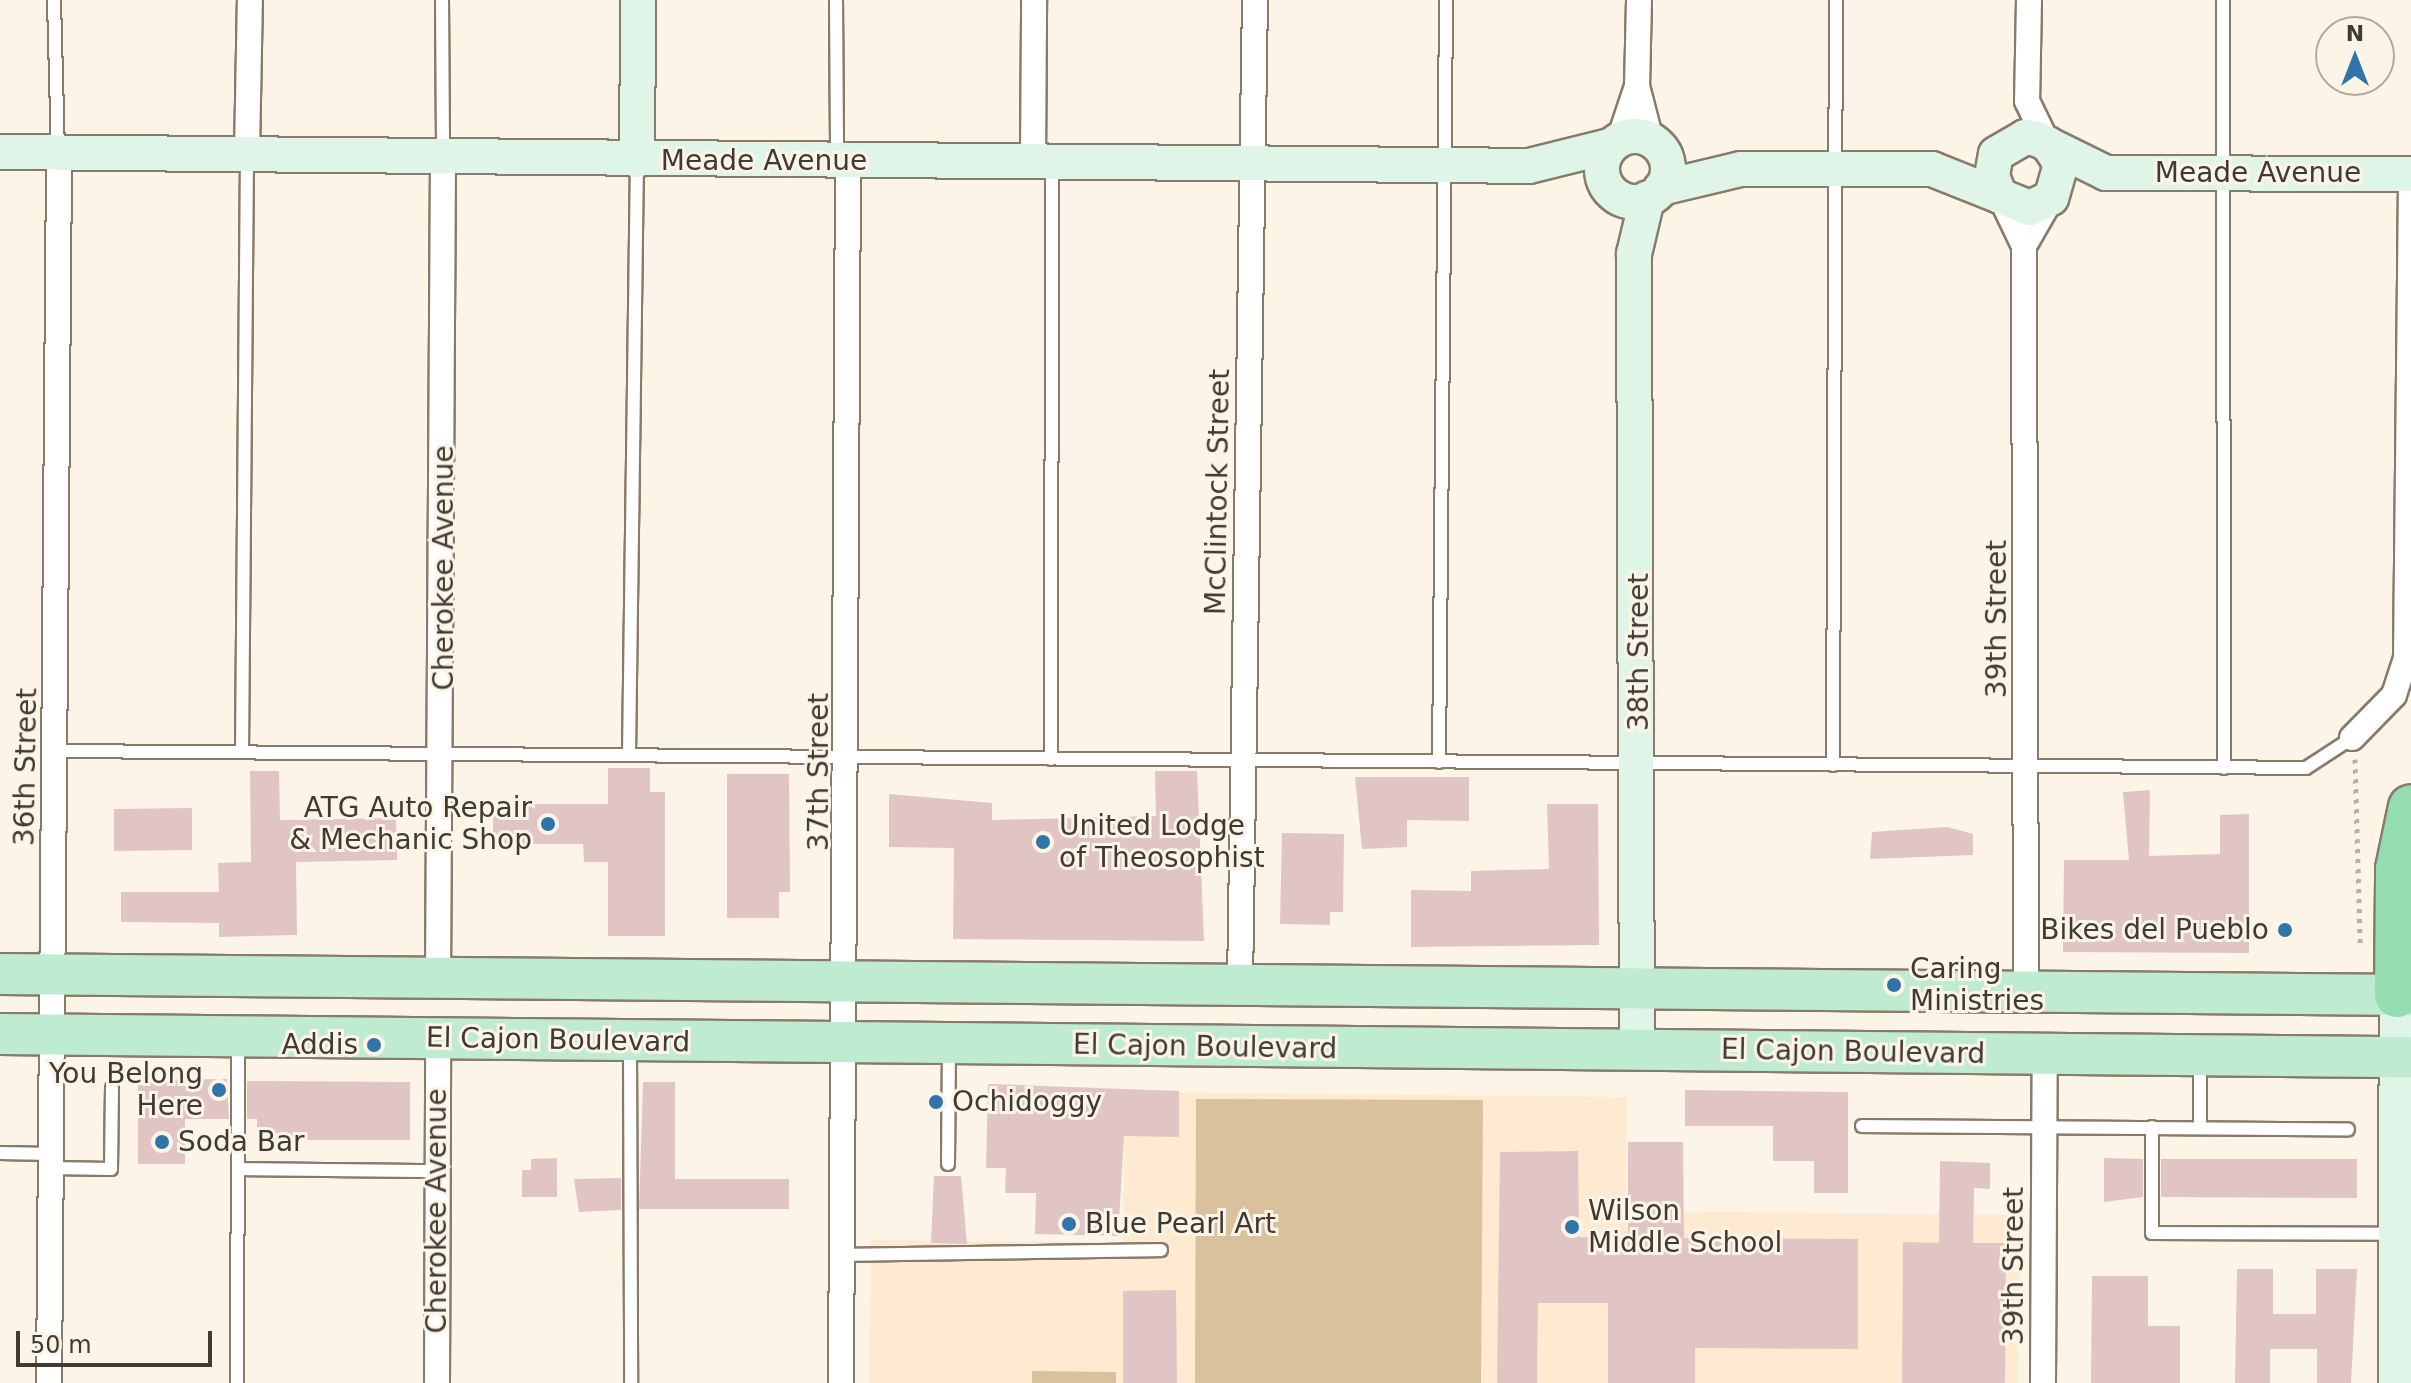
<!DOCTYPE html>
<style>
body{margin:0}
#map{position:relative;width:2411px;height:1383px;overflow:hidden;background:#fdf4e8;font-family:"DejaVu Sans",sans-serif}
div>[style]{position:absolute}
.built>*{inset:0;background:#fdead0}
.green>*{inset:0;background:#dac19d}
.building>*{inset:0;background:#e0c5c4}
.path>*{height:5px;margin-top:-2.5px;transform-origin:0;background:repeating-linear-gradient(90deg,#b8b0a6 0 4px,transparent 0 10px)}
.roads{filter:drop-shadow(2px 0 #887b69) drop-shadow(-2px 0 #887b69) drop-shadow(0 2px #887b69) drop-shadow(0 -2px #887b69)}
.lane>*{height:12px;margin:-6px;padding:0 6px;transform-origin:6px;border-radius:6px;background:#fff}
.street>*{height:24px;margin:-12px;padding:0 12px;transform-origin:12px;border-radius:12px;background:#fff}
.secondary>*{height:34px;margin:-17px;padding:0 17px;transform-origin:17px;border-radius:17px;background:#dff5e8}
.secondary>.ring{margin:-17px;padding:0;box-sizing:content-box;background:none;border:34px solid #dff5e8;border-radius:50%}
.primary>*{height:40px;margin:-20px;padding:0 20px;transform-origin:20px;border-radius:20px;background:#bfebd0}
.highway>*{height:44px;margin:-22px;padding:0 22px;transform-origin:22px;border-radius:22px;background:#94ddb1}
.dots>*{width:22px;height:22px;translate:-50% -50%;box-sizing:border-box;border:4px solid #fdf4e8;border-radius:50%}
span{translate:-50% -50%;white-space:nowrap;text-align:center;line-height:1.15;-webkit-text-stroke:6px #fdf4e8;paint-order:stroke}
.street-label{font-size:28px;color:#403a32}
.poi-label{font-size:28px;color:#403a32}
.right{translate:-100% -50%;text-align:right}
.left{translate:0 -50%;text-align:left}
.north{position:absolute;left:2315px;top:16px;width:80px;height:80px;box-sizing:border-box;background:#fdf4e8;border:2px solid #b1aa9f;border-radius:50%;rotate:0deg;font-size:22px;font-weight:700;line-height:32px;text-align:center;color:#403a32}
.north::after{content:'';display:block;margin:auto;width:28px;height:36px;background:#3074a9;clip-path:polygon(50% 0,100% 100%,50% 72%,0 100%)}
.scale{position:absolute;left:16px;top:1331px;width:196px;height:36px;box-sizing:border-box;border:4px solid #403a32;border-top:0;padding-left:10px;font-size:24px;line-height:28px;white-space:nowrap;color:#403a32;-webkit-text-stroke:6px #fdf4e8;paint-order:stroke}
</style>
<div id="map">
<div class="built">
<div style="clip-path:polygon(1125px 1092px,1627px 1097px,1626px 1211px,2020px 1215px,2018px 1383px,869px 1383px,871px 1240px,1123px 1242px)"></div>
</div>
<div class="green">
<div style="clip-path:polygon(1196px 1099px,1483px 1100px,1481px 1383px,1195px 1383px)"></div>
<div style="clip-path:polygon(1032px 1371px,1116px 1372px,1116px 1383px,1032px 1383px)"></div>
</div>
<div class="building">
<div style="clip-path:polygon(608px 768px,650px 768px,650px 792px,665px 792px,665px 936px,608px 936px,608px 862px,584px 862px,583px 844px,493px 844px,493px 804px,608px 804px)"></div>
<div style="clip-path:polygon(250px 771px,279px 771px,280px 820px,396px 818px,397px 860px,296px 862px,297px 935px,219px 937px,219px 923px,121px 922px,121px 892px,219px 892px,218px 863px,251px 862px)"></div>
<div style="clip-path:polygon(1155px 771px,1197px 771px,1204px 941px,953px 939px,954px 848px,889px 847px,889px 794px,992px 803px,992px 820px,1156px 816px)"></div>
<div style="clip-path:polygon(727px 774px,789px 774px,790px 892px,779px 892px,779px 918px,727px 918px)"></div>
<div style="clip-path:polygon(1355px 777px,1469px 777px,1469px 821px,1407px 820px,1407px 847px,1362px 849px)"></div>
<div style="clip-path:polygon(2150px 790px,2149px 856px,2220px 854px,2220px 815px,2249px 814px,2249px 953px,2063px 952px,2064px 860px,2129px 860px,2123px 792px)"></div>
<div style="clip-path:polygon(1547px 804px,1598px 804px,1599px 945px,1411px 947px,1411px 890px,1471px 891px,1471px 871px,1549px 869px)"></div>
<div style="clip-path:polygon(192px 808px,192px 850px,114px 851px,114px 809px)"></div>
<div style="clip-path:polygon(1947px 827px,1973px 834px,1973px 855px,1870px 859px,1872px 832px)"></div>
<div style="clip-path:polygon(1282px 833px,1344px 834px,1343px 912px,1330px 912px,1330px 925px,1280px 924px)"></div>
<div style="clip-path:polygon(227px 1079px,229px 1119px,185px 1119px,185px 1164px,138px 1164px,138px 1080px)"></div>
<div style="clip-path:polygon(247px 1081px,410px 1082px,410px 1140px,257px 1140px,257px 1119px,247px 1119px)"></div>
<div style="clip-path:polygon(643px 1082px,675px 1082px,675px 1179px,789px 1179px,789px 1209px,639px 1209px)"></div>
<div style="clip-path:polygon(988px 1084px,1179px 1091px,1179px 1137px,1124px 1136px,1118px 1236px,1035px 1234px,1036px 1193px,1005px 1193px,1006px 1168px,986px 1168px)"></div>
<div style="clip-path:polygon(1685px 1090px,1848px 1092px,1848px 1193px,1814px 1193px,1814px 1161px,1773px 1161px,1773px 1126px,1685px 1126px)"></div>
<div style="clip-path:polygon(1628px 1142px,1683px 1142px,1684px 1238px,1858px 1239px,1858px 1349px,1695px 1348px,1695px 1383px,1608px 1383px,1608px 1303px,1538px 1303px,1537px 1383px,1497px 1383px,1500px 1152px,1578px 1151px,1579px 1237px,1628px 1238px)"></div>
<div style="clip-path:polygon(557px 1158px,557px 1197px,522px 1197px,522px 1170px,531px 1170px,531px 1159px)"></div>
<div style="clip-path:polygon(2104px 1158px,2143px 1159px,2143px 1197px,2104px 1202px)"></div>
<div style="clip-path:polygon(2161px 1159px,2357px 1159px,2357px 1198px,2161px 1197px)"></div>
<div style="clip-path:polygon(1940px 1161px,1990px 1163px,1990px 1189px,1974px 1188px,1973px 1243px,2006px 1243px,2005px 1383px,1902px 1383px,1903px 1242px,1939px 1243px)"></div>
<div style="clip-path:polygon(934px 1176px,961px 1176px,967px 1244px,931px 1243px)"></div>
<div style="clip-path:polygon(621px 1178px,621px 1210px,579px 1212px,574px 1179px)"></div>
<div style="clip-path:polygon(2237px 1269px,2273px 1269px,2273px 1314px,2316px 1314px,2316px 1269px,2357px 1269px,2351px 1383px,2317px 1383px,2317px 1349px,2270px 1349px,2270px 1383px,2235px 1383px)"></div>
<div style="clip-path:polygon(2092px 1276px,2148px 1276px,2148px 1326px,2180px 1326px,2180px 1383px,2091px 1383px)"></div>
<div style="clip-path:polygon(1176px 1290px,1177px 1383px,1123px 1383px,1123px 1291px)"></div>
</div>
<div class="path">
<div style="left:2355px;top:759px;width:184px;rotate:88.4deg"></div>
</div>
<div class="roads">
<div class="lane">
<div style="left:54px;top:0;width:149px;rotate:88.5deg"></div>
<div style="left:442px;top:0;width:153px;rotate:89.6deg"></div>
<div style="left:836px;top:0;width:158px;rotate:89.6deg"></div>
<div style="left:2223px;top:0;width:768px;rotate:89.93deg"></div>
<div style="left:56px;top:751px;width:2250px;rotate:0.43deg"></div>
<div style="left:2306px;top:768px;width:55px;rotate:-33.1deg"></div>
<div style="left:242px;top:752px;width:596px;rotate:-89.52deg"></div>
<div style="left:629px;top:755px;width:592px;rotate:-89.23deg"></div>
<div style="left:1051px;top:759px;width:597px;rotate:-89.9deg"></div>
<div style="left:1439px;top:762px;width:762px;rotate:-89.47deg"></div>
<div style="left:1833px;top:765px;width:765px;rotate:-89.78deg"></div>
<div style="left:630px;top:1046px;width:337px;rotate:89.8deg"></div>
<div style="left:2200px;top:1062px;width:65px;rotate:90deg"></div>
<div style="left:1862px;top:1126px;width:486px;rotate:0.4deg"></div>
<div style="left:2152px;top:1127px;width:106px;rotate:90deg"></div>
<div style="left:2152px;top:1233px;width:243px;rotate:0.2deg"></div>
<div style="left:0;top:1153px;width:51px;rotate:1.1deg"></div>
<div style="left:948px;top:1164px;width:116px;rotate:-89.5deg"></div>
<div style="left:51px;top:1168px;width:60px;rotate:1deg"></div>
<div style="left:111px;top:1169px;width:81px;rotate:-89.3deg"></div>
<div style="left:238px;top:1169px;width:199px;rotate:0.6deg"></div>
<div style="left:843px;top:1255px;width:318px;rotate:-0.9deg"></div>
<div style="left:237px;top:1383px;width:341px;rotate:-89.8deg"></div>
</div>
<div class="street">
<div style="left:1639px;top:0;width:86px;rotate:91.3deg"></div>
<div style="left:1637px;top:86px;width:56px;rotate:75.5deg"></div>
<div style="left:2029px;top:0;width:101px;rotate:91.1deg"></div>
<div style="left:2027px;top:101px;width:48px;rotate:64deg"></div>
<div style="left:1619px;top:140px;width:57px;rotate:-71.6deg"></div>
<div style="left:247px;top:152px;width:152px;rotate:-88.9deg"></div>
<div style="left:1033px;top:161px;width:161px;rotate:-89.6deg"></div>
<div style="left:2000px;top:196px;width:55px;rotate:64.4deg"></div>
<div style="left:2024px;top:246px;width:54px;rotate:-60.1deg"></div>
<div style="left:2024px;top:246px;width:745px;rotate:89.85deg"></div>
<div style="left:2352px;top:738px;width:60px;rotate:-45.7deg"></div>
<div style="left:2394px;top:695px;width:39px;rotate:-72deg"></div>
<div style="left:2406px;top:658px;width:478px;rotate:-89.4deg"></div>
<div style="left:438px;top:978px;width:820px;rotate:-89.65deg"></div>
<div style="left:1240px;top:985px;width:985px;rotate:-89.13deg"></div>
<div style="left:49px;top:1383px;width:1231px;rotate:-89.53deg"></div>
<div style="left:437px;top:1383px;width:345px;rotate:-89.8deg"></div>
<div style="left:841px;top:1383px;width:1222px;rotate:-89.67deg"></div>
<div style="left:2043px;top:1383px;width:329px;rotate:-89.7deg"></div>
</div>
<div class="secondary">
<div class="ring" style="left:1602px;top:136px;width:32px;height:32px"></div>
<div style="left:2048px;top:144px;width:24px;rotate:57deg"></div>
<div style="left:2061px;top:164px;width:35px;rotate:106deg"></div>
<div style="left:2051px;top:198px;width:23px;rotate:155deg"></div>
<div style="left:2030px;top:208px;width:32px;rotate:-158deg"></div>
<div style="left:2000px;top:196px;width:22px;rotate:-112deg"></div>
<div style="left:1992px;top:176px;width:22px;rotate:-80deg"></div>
<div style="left:1996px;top:154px;width:34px;rotate:-30deg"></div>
<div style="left:2025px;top:137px;width:12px;rotate:9deg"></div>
<div style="left:2037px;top:139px;width:77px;rotate:26.2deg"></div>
<div style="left:2106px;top:173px;width:305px;rotate:0.2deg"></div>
<div style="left:0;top:152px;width:1529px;rotate:0.52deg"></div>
<div style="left:1529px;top:166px;width:83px;rotate:-13.9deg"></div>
<div style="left:637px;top:160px;width:160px;rotate:-89.6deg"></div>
<div style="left:1661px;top:188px;width:82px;rotate:-13.4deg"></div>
<div style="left:1741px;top:169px;width:191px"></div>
<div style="left:1932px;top:169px;width:73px;rotate:21.7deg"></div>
<div style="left:1637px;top:1050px;width:796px;rotate:-90.22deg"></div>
<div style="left:1634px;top:254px;width:57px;rotate:-76.7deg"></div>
<div style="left:2396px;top:1383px;width:388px;rotate:-89.9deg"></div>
</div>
<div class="primary">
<div style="left:0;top:974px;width:2411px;rotate:0.5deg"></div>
<div style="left:0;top:1034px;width:2411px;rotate:0.55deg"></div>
</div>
<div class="highway">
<div style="left:2397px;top:995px;width:126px;rotate:-89.5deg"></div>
<div style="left:2398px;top:869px;width:63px;rotate:-78.2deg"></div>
</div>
</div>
<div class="dots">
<div style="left:548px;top:824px;background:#3074a9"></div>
<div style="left:1043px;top:842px;background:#3074a9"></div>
<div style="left:2285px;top:930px;background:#3074a9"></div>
<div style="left:1894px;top:985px;background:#3074a9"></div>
<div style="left:374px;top:1045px;background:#3074a9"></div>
<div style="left:219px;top:1090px;background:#3074a9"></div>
<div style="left:936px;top:1102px;background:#3074a9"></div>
<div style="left:162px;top:1142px;background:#3074a9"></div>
<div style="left:1069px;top:1224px;background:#3074a9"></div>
<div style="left:1572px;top:1227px;background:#3074a9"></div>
</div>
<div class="street-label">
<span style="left:764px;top:161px">Meade Avenue</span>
<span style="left:2258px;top:173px">Meade Avenue</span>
<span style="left:1218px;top:492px;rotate:-89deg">McClintock Street</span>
<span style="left:444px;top:568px;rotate:-90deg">Cherokee Avenue</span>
<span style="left:1997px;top:619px;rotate:-90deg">39th Street</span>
<span style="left:1639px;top:652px;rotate:-90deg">38th Street</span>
<span style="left:26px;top:767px;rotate:-89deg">36th Street</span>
<span style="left:819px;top:772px;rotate:-90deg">37th Street</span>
<span style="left:558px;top:1040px;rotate:1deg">El Cajon Boulevard</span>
<span style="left:1205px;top:1047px;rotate:1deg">El Cajon Boulevard</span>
<span style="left:1853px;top:1052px;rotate:1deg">El Cajon Boulevard</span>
<span style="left:437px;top:1211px;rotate:-90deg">Cherokee Avenue</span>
<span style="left:2014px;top:1266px;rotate:-90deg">39th Street</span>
</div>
<div class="poi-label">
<span class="right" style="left:532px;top:824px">ATG Auto Repair<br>&amp; Mechanic Shop</span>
<span class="left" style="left:1059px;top:842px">United Lodge<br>of Theosophist</span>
<span class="right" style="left:2269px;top:930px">Bikes del Pueblo</span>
<span class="left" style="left:1910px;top:985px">Caring<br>Ministries</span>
<span class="right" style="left:358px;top:1045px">Addis</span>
<span class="right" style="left:203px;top:1090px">You Belong<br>Here</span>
<span class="left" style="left:952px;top:1102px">Ochidoggy</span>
<span class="left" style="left:178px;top:1142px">Soda Bar</span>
<span class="left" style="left:1588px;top:1227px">Wilson<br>Middle School</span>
<span class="left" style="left:1085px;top:1224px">Blue Pearl Art</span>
</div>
<div class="north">N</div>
<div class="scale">50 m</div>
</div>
